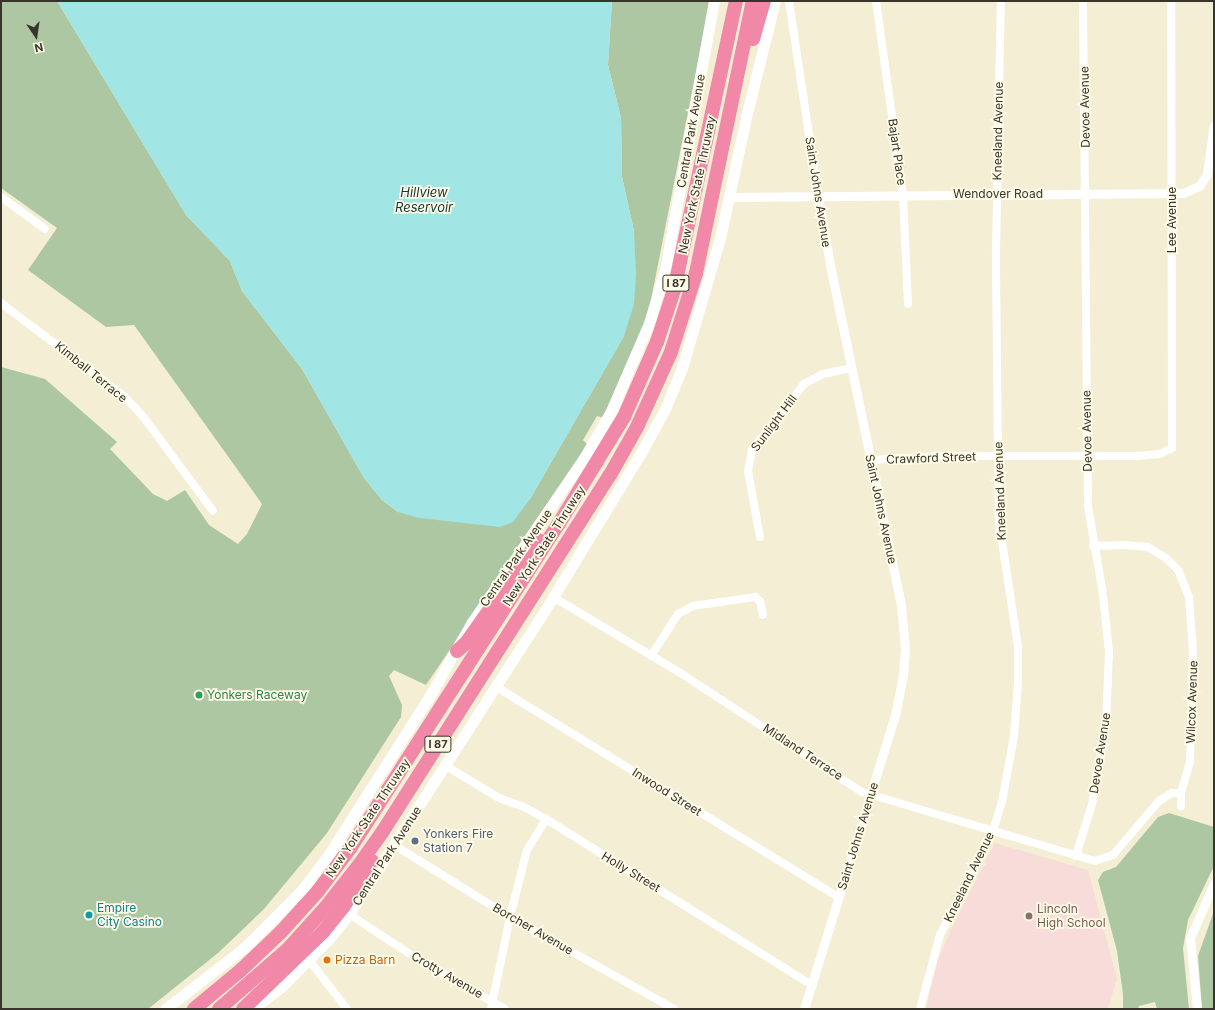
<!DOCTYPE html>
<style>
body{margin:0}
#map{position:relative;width:1215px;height:1010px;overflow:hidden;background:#f3eed4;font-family:Inter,sans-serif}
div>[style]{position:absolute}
.education>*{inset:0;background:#f7dcda}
.green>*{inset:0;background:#adc7a3}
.water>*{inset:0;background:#a1e5e4}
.minor>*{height:8px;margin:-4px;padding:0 4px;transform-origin:4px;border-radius:4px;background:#fff}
.tertiary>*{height:9px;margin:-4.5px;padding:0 4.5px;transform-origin:4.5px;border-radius:4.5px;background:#fff}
.secondary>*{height:11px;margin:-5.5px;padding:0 5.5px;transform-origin:5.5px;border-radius:5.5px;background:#fff}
.motorway>*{height:14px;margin:-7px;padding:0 7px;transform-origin:7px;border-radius:7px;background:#f188a7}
.dots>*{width:11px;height:11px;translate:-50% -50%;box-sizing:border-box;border:2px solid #fffbe7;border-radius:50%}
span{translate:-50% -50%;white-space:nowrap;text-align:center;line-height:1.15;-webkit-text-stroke:3.5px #fffbe7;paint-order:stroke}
.shield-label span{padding:1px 3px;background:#fffbe7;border:1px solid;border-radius:3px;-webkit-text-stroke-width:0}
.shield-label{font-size:11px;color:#37352b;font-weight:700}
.street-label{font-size:12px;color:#37352b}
.leisure-label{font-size:12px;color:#27864d}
.left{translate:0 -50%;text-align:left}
.service-label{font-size:12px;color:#4e5e75}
.culture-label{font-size:12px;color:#0d838f}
.education-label{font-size:12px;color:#785e54}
.food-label{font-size:12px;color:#c56008}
.water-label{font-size:13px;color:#153637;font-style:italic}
.frame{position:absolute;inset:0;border:2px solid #37352b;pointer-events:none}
.north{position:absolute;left:16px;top:16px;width:40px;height:40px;-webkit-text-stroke:3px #fffbe7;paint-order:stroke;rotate:167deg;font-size:11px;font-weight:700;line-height:16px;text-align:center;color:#37352b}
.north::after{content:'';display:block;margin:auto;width:14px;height:18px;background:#37352b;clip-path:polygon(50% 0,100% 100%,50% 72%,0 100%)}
</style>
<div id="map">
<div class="education">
<div style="clip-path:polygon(995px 843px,1088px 870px,1117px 979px,1108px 1009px,926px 1009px,938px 960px,950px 932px)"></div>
</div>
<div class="green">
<div style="clip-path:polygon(1px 1px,57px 1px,186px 215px,230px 261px,242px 291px,302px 369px,364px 478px,382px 500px,398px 512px,530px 499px,624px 336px,634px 231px,622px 177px,621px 118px,608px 65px,612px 1px,710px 1px,647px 320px,604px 418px,597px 416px,583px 440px,588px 445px,426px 685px,394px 670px,389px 676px,402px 705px,401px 717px,327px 833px,264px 909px,218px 953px,148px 1009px,1px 1009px,1px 367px,45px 379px,117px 442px,110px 449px,153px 494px,167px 501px,185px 490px,209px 525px,238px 544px,247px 534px,262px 504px,134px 325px,106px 327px,28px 270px,57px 228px,1px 188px)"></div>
<div style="clip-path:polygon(1169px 813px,1214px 827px,1214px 866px,1188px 920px,1183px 948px,1189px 1009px,1157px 1009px,1155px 1002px,1139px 1006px,1138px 1009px,1123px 1009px,1123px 994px,1117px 951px,1098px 880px,1103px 872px,1116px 867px,1158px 817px)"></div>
<div style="clip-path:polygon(1214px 911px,1214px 1009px,1202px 1009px,1198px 956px)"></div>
</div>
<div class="water">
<div style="clip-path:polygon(57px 1px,612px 1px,608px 65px,621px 118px,622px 177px,634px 231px,636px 275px,634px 304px,624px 336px,530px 499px,513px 522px,500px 527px,419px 518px,398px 512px,382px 500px,364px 478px,302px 369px,242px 291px,230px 261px,186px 215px)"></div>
</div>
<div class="minor">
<div style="left:789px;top:1px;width:197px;rotate:81.5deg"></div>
<div style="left:876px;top:1px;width:196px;rotate:82.1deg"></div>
<div style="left:903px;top:195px;width:109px;rotate:87.4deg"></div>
<div style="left:1px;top:197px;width:54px;rotate:36deg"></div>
<div style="left:1px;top:303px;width:154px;rotate:37.1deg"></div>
<div style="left:124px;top:396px;width:26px;rotate:47deg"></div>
<div style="left:142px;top:415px;width:119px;rotate:53.5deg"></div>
<div style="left:870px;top:460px;width:74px;rotate:-3.1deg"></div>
<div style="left:944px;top:456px;width:192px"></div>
<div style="left:1136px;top:456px;width:24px;rotate:-5deg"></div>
<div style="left:1160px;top:454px;width:13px;rotate:-27deg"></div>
<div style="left:1172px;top:448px;width:447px;rotate:-90.1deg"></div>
<div style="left:760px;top:537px;width:67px;rotate:-100.3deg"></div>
<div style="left:748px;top:471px;width:21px;rotate:-79deg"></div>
<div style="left:752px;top:450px;width:84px;rotate:-51.8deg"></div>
<div style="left:804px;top:384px;width:21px;rotate:-28deg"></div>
<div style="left:823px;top:374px;width:29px;rotate:-12deg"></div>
<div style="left:553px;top:597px;width:147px;rotate:30.8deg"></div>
<div style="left:679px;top:672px;width:219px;rotate:33.3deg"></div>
<div style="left:862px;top:792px;width:243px;rotate:16.5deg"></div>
<div style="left:1095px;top:861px;width:19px;rotate:-18deg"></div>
<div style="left:1113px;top:855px;width:71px;rotate:-49.6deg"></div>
<div style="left:1159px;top:801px;width:15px;rotate:-32deg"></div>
<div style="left:1172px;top:793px;width:9px"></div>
<div style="left:1181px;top:793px;width:32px;rotate:-74deg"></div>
<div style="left:1190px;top:762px;width:111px;rotate:-88.5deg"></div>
<div style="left:1193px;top:651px;width:54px;rotate:-94.2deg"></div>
<div style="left:1189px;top:597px;width:29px;rotate:-112deg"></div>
<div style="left:1178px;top:570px;width:17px;rotate:-135deg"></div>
<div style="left:1166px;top:558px;width:21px;rotate:-149deg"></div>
<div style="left:1148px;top:547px;width:24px;rotate:-175deg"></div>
<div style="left:1124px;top:545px;width:31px;rotate:178deg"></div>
<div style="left:651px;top:656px;width:50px;rotate:-57.3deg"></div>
<div style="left:678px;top:614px;width:17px;rotate:-28deg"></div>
<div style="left:693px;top:606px;width:63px;rotate:-8.3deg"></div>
<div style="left:755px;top:597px;width:6px;rotate:39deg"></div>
<div style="left:760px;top:601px;width:14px;rotate:78deg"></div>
<div style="left:495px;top:686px;width:404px;rotate:31.6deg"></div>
<div style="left:446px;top:766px;width:62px;rotate:31.1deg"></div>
<div style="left:499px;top:798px;width:27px;rotate:20deg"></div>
<div style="left:524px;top:807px;width:25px;rotate:29deg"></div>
<div style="left:546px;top:819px;width:305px;rotate:32deg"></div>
<div style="left:805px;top:981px;width:9px;rotate:21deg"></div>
<div style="left:1181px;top:806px;width:13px;rotate:-90deg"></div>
<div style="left:394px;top:845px;width:137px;rotate:31.8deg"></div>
<div style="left:510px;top:917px;width:188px;rotate:29.3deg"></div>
<div style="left:1076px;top:856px;width:54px;rotate:-72.9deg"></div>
<div style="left:1092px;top:804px;width:81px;rotate:-80.1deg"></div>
<div style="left:1106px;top:724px;width:72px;rotate:-87.6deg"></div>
<div style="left:1109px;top:652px;width:64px;rotate:-96.2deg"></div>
<div style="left:1102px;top:588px;width:83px;rotate:-99.7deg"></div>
<div style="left:1088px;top:506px;width:505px;rotate:-90.57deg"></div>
<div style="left:349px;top:914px;width:87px;rotate:33.3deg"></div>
<div style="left:422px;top:962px;width:95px;rotate:29.5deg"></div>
<div style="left:309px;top:960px;width:62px;rotate:52.2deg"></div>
<div style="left:491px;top:1009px;width:94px;rotate:-78.3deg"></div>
<div style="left:510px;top:917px;width:69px;rotate:-75.8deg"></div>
<div style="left:527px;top:850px;width:36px;rotate:-58deg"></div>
<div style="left:920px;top:1009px;width:77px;rotate:-74.9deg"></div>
<div style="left:940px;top:935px;width:117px;rotate:-63deg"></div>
<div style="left:993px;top:831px;width:30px;rotate:-73deg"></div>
<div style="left:1002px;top:802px;width:67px;rotate:-79.7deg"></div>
<div style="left:1014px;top:736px;width:54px;rotate:-85.8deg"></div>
<div style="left:1018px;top:682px;width:35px;rotate:-90deg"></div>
<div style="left:1018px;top:647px;width:126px;rotate:-98.6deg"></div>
<div style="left:999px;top:522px;width:65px;rotate:-90.9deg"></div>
<div style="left:998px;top:457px;width:205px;rotate:-90.6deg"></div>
<div style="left:996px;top:252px;width:251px;rotate:-88.9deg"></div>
</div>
<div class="tertiary">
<div style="left:731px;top:197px;width:452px;rotate:-0.5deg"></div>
<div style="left:1183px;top:193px;width:17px;rotate:-24deg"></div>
<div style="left:1199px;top:186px;width:14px;rotate:-56deg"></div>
<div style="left:1207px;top:174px;width:49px;rotate:-81.9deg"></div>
<div style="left:804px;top:1009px;width:312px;rotate:-72.8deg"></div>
<div style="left:896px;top:711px;width:36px;rotate:-79deg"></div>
<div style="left:903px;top:676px;width:27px;rotate:-86deg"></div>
<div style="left:905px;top:649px;width:44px;rotate:-95.2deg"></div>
<div style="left:901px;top:605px;width:342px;rotate:-101.8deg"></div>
<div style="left:831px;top:270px;width:75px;rotate:-100deg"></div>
<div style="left:1197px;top:1009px;width:71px;rotate:-95.6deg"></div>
<div style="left:1190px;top:938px;width:60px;rotate:-66.4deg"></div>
</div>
<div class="secondary">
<div style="left:165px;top:1009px;width:100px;rotate:-37.7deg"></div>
<div style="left:244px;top:948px;width:81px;rotate:-45deg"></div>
<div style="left:301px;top:891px;width:46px;rotate:-52.9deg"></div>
<div style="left:329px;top:854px;width:186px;rotate:-57.5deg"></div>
<div style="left:429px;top:697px;width:86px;rotate:-60.2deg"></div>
<div style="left:472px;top:622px;width:199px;rotate:-55.7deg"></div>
<div style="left:584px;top:458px;width:54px;rotate:-60.1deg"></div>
<div style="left:611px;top:411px;width:96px;rotate:-66.6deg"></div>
<div style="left:649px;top:323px;width:55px;rotate:-73.2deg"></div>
<div style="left:665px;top:270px;width:273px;rotate:-79.7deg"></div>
<div style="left:252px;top:1009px;width:38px;rotate:-37deg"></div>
<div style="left:282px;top:986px;width:66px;rotate:-45deg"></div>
<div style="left:329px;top:939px;width:32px;rotate:-51deg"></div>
<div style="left:349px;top:914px;width:377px;rotate:-57.2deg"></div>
<div style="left:553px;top:597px;width:169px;rotate:-58.6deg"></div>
<div style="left:641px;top:453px;width:50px;rotate:-61.4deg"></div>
<div style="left:665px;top:409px;width:44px;rotate:-67.5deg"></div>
<div style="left:682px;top:368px;width:135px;rotate:-73.7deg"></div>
<div style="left:720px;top:238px;width:132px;rotate:-77.8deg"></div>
<div style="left:748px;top:109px;width:111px;rotate:-76deg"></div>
</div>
<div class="motorway">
<div style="left:753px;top:39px;width:40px;rotate:-74deg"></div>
<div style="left:457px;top:651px;width:12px;rotate:-42deg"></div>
<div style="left:466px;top:643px;width:126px;rotate:-54.7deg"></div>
<div style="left:194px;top:1009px;width:61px;rotate:-39.7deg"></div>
<div style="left:241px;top:970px;width:55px;rotate:-43.5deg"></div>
<div style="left:281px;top:932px;width:55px;rotate:-47.9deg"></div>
<div style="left:318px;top:891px;width:55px;rotate:-53.1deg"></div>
<div style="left:351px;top:847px;width:383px;rotate:-57.3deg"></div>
<div style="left:558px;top:525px;width:127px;rotate:-58.6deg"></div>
<div style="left:624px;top:417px;width:82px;rotate:-66.3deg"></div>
<div style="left:657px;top:342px;width:55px;rotate:-71.9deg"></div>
<div style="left:674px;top:290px;width:296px;rotate:-77.9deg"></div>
<div style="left:219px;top:1009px;width:91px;rotate:-41deg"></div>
<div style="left:288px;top:949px;width:55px;rotate:-47.9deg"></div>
<div style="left:325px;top:908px;width:55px;rotate:-51.7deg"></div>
<div style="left:359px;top:865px;width:42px;rotate:-54.8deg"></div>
<div style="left:383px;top:831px;width:422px;rotate:-57.5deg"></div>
<div style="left:610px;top:475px;width:55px;rotate:-60.6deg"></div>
<div style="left:637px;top:427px;width:82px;rotate:-65.6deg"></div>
<div style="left:671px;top:352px;width:83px;rotate:-72.4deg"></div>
<div style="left:696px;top:273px;width:278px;rotate:-78.2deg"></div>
<div style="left:243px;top:1009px;width:111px;rotate:-43.9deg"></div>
<div style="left:323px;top:932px;width:33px;rotate:-51deg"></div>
<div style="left:344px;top:906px;width:53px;rotate:-58.1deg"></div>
</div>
<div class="dots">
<div style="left:199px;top:695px;background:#2e9e5b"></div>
<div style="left:415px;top:841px;background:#5c6f8a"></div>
<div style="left:89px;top:915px;background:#0f9aa8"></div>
<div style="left:1029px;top:916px;background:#8d6e63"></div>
<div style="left:327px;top:960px;background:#e8710a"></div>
</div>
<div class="shield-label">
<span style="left:676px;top:283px">I 87</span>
<span style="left:438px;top:744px">I 87</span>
</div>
<div class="street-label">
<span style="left:1085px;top:107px;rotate:-91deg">Devoe Avenue</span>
<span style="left:691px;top:131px;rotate:-80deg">Central Park Avenue</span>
<span style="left:998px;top:131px;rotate:-89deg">Kneeland Avenue</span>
<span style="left:897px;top:152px;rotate:82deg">Bajart Place</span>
<span style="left:697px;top:185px;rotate:-78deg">New York State Thruway</span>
<span style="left:818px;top:192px;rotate:81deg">Saint Johns Avenue</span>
<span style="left:998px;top:194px">Wendover Road</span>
<span style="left:1172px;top:220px;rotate:-90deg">Lee Avenue</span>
<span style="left:91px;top:372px;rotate:39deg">Kimball Terrace</span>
<span style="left:774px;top:423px;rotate:-53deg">Sunlight Hill</span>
<span style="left:1087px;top:431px;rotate:-91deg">Devoe Avenue</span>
<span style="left:931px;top:458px;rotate:-2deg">Crawford Street</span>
<span style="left:1000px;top:491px;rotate:-92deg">Kneeland Avenue</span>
<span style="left:881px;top:509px;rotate:78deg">Saint Johns Avenue</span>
<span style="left:544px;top:546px;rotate:-57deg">New York State Thruway</span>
<span style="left:516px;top:558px;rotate:-55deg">Central Park Avenue</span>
<span style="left:1192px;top:702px;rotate:-88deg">Wilcox Avenue</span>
<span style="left:803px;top:752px;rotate:33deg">Midland Terrace</span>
<span style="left:1100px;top:753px;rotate:-81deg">Devoe Avenue</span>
<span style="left:667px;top:792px;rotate:32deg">Inwood Street</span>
<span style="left:368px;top:818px;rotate:-56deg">New York State Thruway</span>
<span style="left:858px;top:836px;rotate:-73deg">Saint Johns Avenue</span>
<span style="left:387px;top:856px;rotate:-57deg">Central Park Avenue</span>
<span style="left:631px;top:872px;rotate:31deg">Holly Street</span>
<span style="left:969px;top:877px;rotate:-64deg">Kneeland Avenue</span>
<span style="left:533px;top:929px;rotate:30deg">Borcher Avenue</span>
<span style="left:447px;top:975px;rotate:30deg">Crotty Avenue</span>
</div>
<div class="leisure-label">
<span class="left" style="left:207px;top:695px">Yonkers Raceway</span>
</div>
<div class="service-label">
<span class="left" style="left:423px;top:841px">Yonkers Fire<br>Station 7</span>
</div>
<div class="culture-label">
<span class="left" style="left:97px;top:915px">Empire<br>City Casino</span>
</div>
<div class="education-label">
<span class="left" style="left:1037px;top:916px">Lincoln<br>High School</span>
</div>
<div class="food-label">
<span class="left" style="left:335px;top:960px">Pizza Barn</span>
</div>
<div class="water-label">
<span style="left:424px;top:200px">Hillview<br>Reservoir</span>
</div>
<div class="frame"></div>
<div class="north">N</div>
</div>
